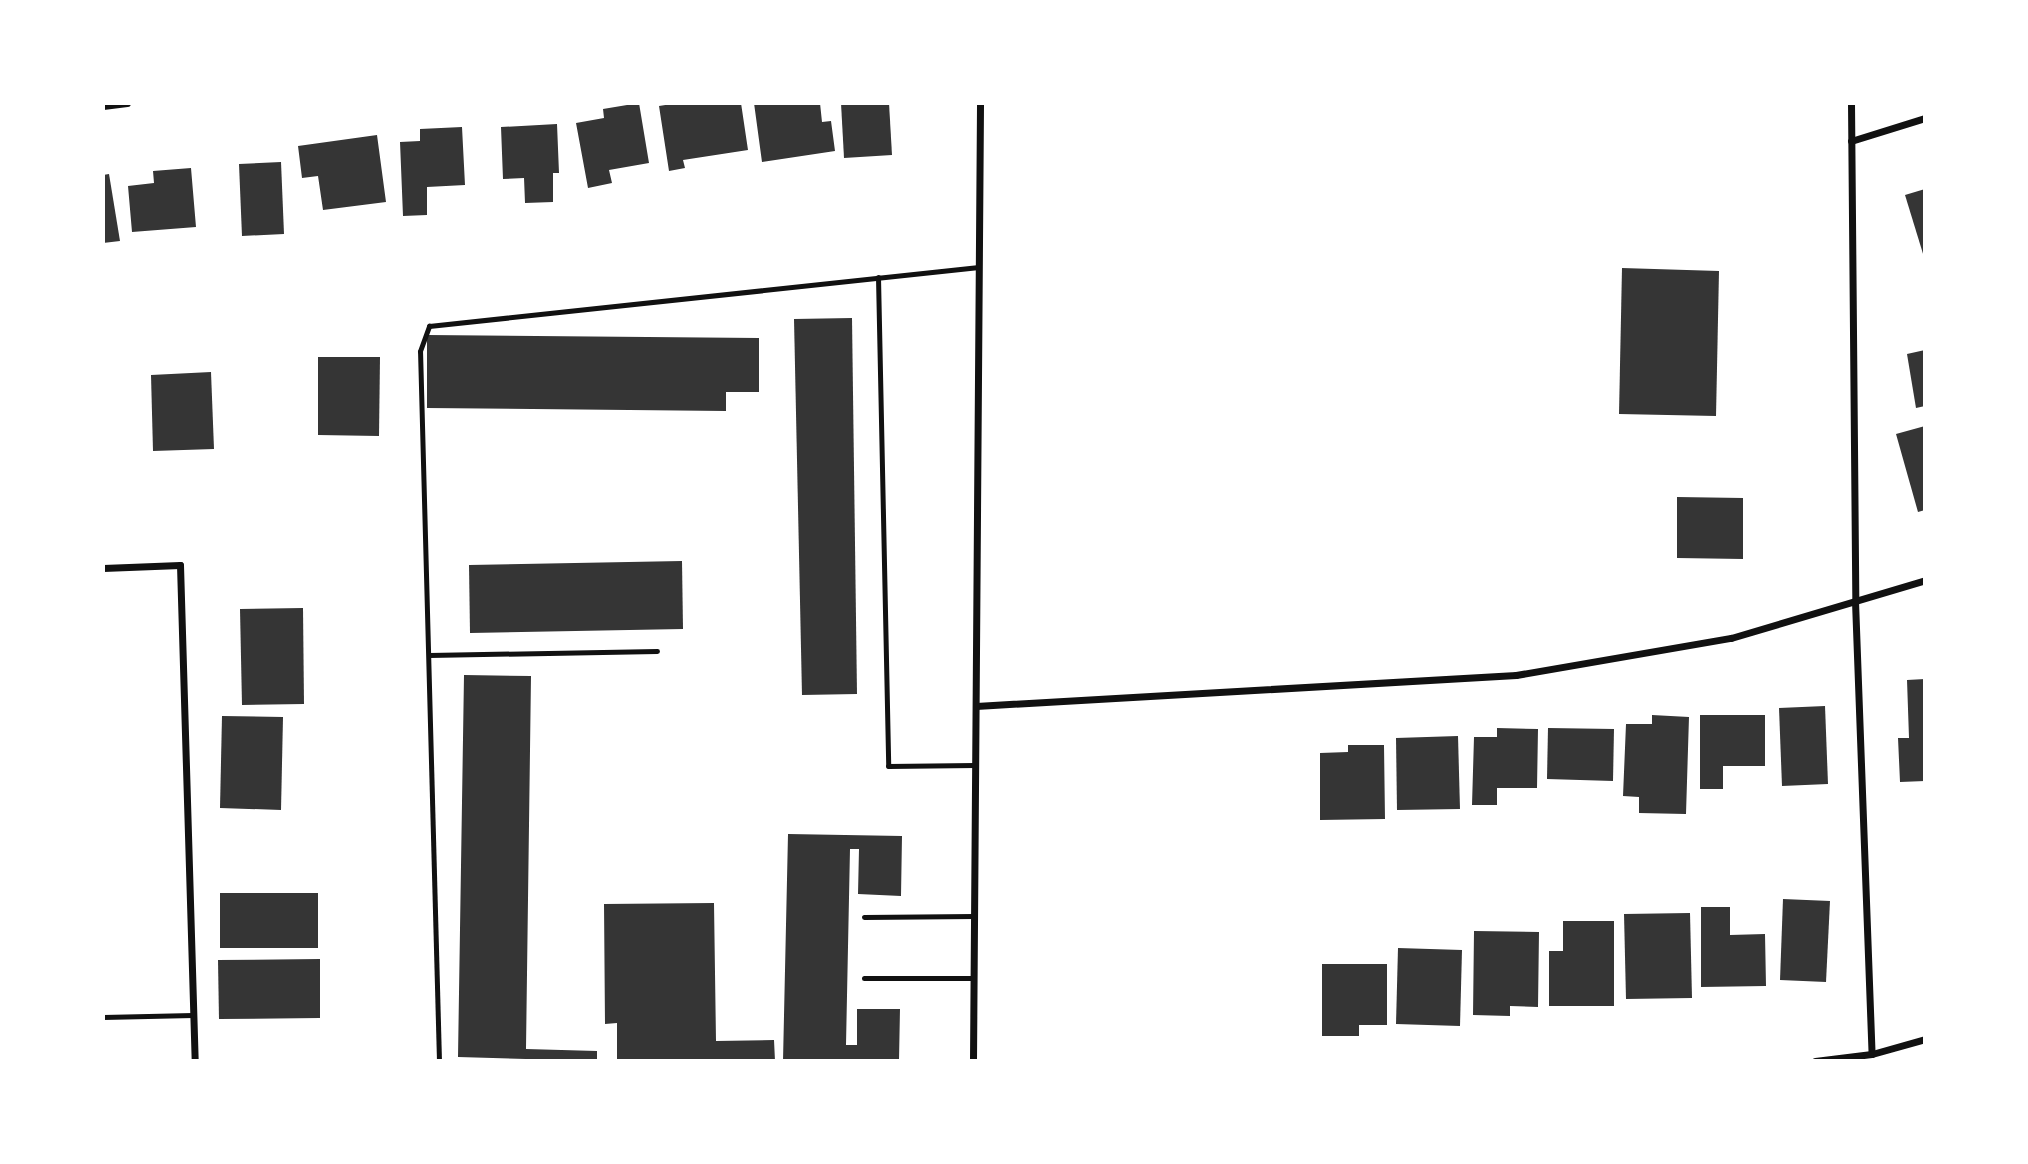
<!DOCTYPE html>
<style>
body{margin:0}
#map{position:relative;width:2028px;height:1164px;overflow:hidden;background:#fff;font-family:Helvetica,sans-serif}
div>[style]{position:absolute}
.building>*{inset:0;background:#353535}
.service>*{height:5px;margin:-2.5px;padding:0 2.5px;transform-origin:2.5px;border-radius:2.5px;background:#111}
.minor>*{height:7px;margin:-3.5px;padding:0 3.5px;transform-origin:3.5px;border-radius:3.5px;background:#111}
span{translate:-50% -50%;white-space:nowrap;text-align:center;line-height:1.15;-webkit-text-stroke:6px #fff;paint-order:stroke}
.frame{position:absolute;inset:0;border:105px solid #fff;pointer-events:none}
</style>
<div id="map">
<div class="building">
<div style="clip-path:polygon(639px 103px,649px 163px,609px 170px,612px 183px,588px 188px,576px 123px,604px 118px,603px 109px)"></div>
<div style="clip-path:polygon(678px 103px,741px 103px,748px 150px,683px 160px,685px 168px,669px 171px,659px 106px)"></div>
<div style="clip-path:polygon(754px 103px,820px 103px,822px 122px,831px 121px,835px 151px,762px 162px)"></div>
<div style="clip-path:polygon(841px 103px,889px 103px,892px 155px,844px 158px)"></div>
<div style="clip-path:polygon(557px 124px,559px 173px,553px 173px,553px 202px,525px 203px,524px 178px,503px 179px,501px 127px)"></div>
<div style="clip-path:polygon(462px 127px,465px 185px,427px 187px,427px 215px,403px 216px,400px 142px,420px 141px,420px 129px)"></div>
<div style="clip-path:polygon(377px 135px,386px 202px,323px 210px,318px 176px,302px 178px,298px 146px)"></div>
<div style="clip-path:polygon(281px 162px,284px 234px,242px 236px,239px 164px)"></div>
<div style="clip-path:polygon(191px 168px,196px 227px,132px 232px,128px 186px,154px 183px,153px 171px)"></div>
<div style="clip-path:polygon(109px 174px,120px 241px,103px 243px,103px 175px)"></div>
<div style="clip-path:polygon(1925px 189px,1925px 257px,1924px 257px,1905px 195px)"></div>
<div style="clip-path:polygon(1622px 268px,1719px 271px,1716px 416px,1619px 414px)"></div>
<div style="clip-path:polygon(852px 318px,857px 694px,802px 695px,794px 319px)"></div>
<div style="clip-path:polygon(427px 335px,759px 338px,759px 392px,726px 392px,726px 411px,427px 408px)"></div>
<div style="clip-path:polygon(1925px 350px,1925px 406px,1916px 408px,1907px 354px)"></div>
<div style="clip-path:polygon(318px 357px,380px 357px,379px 436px,318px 435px)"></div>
<div style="clip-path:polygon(211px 372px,214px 449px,153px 451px,151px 375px)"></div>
<div style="clip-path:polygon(1925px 426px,1925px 510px,1918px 512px,1896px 434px)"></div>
<div style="clip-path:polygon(1677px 497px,1743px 498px,1743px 559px,1677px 558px)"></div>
<div style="clip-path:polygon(682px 561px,683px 629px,470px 633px,469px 565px)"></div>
<div style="clip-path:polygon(303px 608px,304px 704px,242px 705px,240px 609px)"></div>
<div style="clip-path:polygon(464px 675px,531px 676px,526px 1049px,597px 1051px,597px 1061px,458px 1057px)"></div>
<div style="clip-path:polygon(1925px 679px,1925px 781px,1900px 782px,1898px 738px,1909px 738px,1907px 680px)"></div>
<div style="clip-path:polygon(1825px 706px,1828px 784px,1782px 786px,1779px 708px)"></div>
<div style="clip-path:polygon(1652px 715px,1689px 717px,1686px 814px,1639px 813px,1639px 797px,1623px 796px,1626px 724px,1652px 724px)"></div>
<div style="clip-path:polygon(1700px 715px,1765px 715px,1765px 766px,1723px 766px,1723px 789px,1700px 789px)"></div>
<div style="clip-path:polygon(222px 716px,283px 717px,281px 810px,220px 808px)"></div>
<div style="clip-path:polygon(1497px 728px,1538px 729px,1537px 788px,1497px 788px,1497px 805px,1472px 805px,1474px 737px,1497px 737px)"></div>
<div style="clip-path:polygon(1548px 728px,1614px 729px,1613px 781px,1547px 779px)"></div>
<div style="clip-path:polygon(1458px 736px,1460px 809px,1397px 810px,1396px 738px)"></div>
<div style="clip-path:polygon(1348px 745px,1384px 745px,1385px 819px,1320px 820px,1320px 753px,1348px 752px)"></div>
<div style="clip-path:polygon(788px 834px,902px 836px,901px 896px,858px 894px,859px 849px,850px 849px,846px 1045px,857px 1045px,857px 1009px,900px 1009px,899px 1061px,783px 1061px)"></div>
<div style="clip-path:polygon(220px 893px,318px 893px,318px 948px,220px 948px)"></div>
<div style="clip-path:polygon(1783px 899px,1830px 901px,1826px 982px,1780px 980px)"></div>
<div style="clip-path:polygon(714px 903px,716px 1041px,774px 1040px,775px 1061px,617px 1061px,617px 1023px,605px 1024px,604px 904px)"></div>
<div style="clip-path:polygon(1701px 907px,1730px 907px,1730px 935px,1765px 934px,1766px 986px,1701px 987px)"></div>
<div style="clip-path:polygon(1690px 913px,1692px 998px,1626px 999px,1624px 914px)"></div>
<div style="clip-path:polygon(1563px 921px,1614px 921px,1614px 1006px,1549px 1006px,1549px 951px,1563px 951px)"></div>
<div style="clip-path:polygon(1474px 931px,1539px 932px,1538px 1007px,1510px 1006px,1510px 1016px,1473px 1015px)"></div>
<div style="clip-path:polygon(1398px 948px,1462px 950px,1460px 1026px,1396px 1024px)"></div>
<div style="clip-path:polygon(320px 959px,320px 1018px,219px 1019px,218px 960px)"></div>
<div style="clip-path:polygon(1322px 964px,1387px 964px,1387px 1025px,1359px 1025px,1359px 1036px,1322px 1036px)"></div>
</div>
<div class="service">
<div style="left:878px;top:277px;width:489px;rotate:88.8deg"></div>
<div style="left:888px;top:766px;width:87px;rotate:-0.7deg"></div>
<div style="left:429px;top:655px;width:228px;rotate:-1deg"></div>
<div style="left:864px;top:917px;width:110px;rotate:-0.5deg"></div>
<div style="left:864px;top:978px;width:109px"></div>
<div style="left:103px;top:1017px;width:90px;rotate:-1.3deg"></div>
<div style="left:439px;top:1061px;width:710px;rotate:-91.53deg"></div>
<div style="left:420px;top:351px;width:27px;rotate:-70deg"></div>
<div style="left:429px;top:326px;width:553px;rotate:-6.12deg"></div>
</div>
<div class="minor">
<div style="left:1851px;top:103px;width:498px;rotate:89.5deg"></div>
<div style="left:1855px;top:601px;width:453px;rotate:87.9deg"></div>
<div style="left:103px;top:106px;width:24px;rotate:-7deg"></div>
<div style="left:1851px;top:141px;width:77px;rotate:-17.3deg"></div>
<div style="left:103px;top:568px;width:77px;rotate:-2.2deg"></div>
<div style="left:180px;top:565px;width:496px;rotate:88.3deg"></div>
<div style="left:976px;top:706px;width:541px;rotate:-3.29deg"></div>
<div style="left:1516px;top:675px;width:218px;rotate:-9.8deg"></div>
<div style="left:1731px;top:638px;width:202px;rotate:-16.6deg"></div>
<div style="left:973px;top:1061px;width:958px;rotate:-89.58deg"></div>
<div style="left:1815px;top:1061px;width:57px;rotate:-7deg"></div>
<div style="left:1872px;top:1054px;width:55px;rotate:-15.8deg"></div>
</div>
<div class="frame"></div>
</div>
